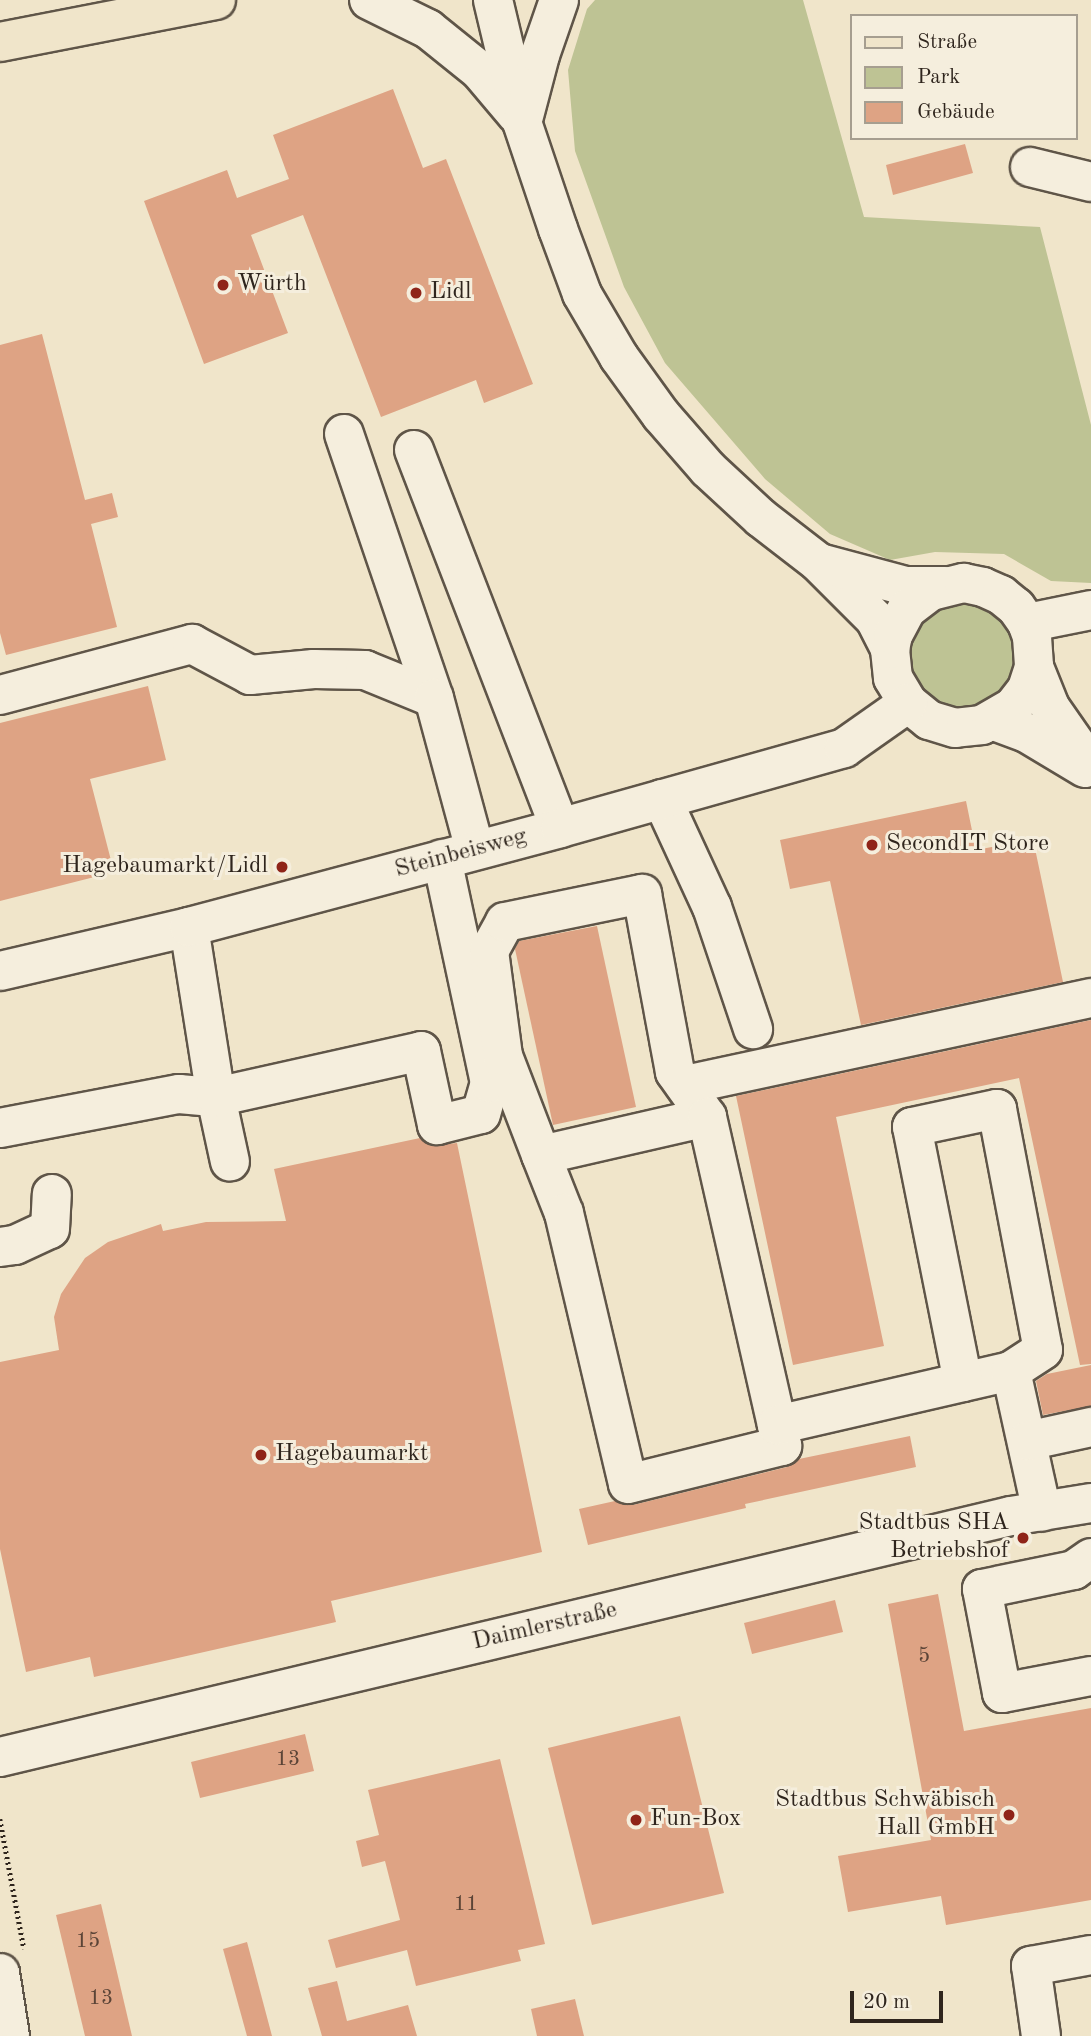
<!DOCTYPE html>
<meta charset="utf-8">
<style>
body{margin:0}
#map{position:relative;width:1091px;height:2036px;overflow:hidden;background:#f0e5ca;font-family:"Old Standard TT",serif}
div>[style]{position:absolute}
.green>*{inset:0;background:#bec394}
.building>*{inset:0;background:#dea384}
.path>*{height:4.5px;margin-top:-2.25px;transform-origin:0;background:repeating-linear-gradient(90deg,#2f251d 0 2px,transparent 0 5.5px)}
.roads{filter:drop-shadow(2px 0 #5f5548) drop-shadow(-2px 0 #5f5548) drop-shadow(0 2px #5f5548) drop-shadow(0 -2px #5f5548)}
.minor>*{height:38px;margin:-19px;padding:0 19px;transform-origin:19px;border-radius:19px;background:#f5eedd}
.major>*{height:38px;margin:-19px;padding:0 19px;transform-origin:19px;border-radius:19px;background:#f0e5ca}
.dots>*{width:19px;height:19px;translate:-50% -50%;box-sizing:border-box;border:4px solid #f5eedd;border-radius:50%}
span{translate:-50% -50%;white-space:nowrap;text-align:center;line-height:1.15;-webkit-text-stroke:6px #f5eedd;paint-order:stroke}
.number-label{font-size:21px;color:#5b4437}
.number-label span{-webkit-text-stroke-width:0}
.poi-label{font-size:24px;color:#2f251d}
.left{translate:0 -50%;text-align:left}
.right{translate:-100% -50%;text-align:right}
.street-label{font-size:24px;color:#2f251d}
.legend{position:absolute;left:850px;top:14px;width:228px;height:126px;box-sizing:border-box;background:#f5eedd;border:2px solid #a69e90;margin:0;padding:9px 12px;list-style:none;font-size:21px;color:#2f251d}
.legend li{display:flex;align-items:center;gap:14px;height:35px}
.legend b{width:35px;border:2px solid #a69e90}
.scale{position:absolute;left:850px;top:1991px;width:93px;height:32px;box-sizing:border-box;border:4px solid #2f251d;border-top:0;padding-left:9px;font-size:21px;line-height:24px;white-space:nowrap;color:#2f251d;-webkit-text-stroke:5px #f5eedd;paint-order:stroke}
</style>
<div id="map">
<div class="green">
<div style="clip-path:polygon(595px 0,803px 0,864px 217px,1040px 227px,1091px 425px,1091px 583px,1051px 581px,1004px 554px,935px 552px,890px 560px,830px 534px,765px 479px,665px 363px,624px 287px,575px 151px,568px 70px,587px 9px)"></div>
<div style="clip-path:polygon(950px 598px,1002px 609px,1024px 658px,996px 703px,957px 710px,939px 704px,923px 692px,912px 676px,908px 656px,910px 637px,919px 619px)"></div>
</div>
<div class="building">
<div style="clip-path:polygon(393px 89px,423px 168px,446px 159px,533px 384px,484px 403px,476px 380px,381px 417px,303px 215px,251px 235px,288px 333px,204px 364px,144px 201px,227px 170px,237px 198px,289px 179px,273px 135px)"></div>
<div style="clip-path:polygon(965px 144px,973px 173px,893px 195px,886px 165px)"></div>
<div style="clip-path:polygon(42px 334px,85px 500px,112px 493px,118px 517px,91px 524px,117px 627px,6px 655px,0 633px,0 345px)"></div>
<div style="clip-path:polygon(148px 686px,166px 760px,90px 779px,114px 872px,0 901px,0 723px)"></div>
<div style="clip-path:polygon(966px 801px,976px 850px,1033px 839px,1063px 982px,861px 1025px,830px 881px,790px 889px,780px 840px)"></div>
<div style="clip-path:polygon(597px 926px,636px 1107px,553px 1125px,515px 949px,519px 941px)"></div>
<div style="clip-path:polygon(1091px 1020px,1091px 1364px,1080px 1365px,1019px 1078px,836px 1117px,884px 1346px,793px 1365px,736px 1096px)"></div>
<div style="clip-path:polygon(420px 1138px,431px 1146px,457px 1143px,542px 1552px,331px 1601px,336px 1622px,94px 1677px,90px 1657px,26px 1672px,0 1549px,0 1362px,59px 1350px,54px 1317px,61px 1294px,85px 1258px,108px 1242px,161px 1224px,163px 1231px,206px 1222px,286px 1221px,274px 1169px)"></div>
<div style="clip-path:polygon(1091px 1365px,1091px 1406px,1043px 1415px,1036px 1381px,1047px 1374px)"></div>
<div style="clip-path:polygon(910px 1436px,916px 1467px,745px 1504px,746px 1508px,588px 1545px,579px 1509px,615px 1501px,633px 1505px,787px 1467px,799px 1459px)"></div>
<div style="clip-path:polygon(938px 1594px,964px 1731px,1091px 1708px,1091px 1900px,946px 1925px,941px 1896px,848px 1912px,838px 1856px,931px 1840px,888px 1604px)"></div>
<div style="clip-path:polygon(835px 1600px,843px 1632px,752px 1654px,744px 1623px)"></div>
<div style="clip-path:polygon(680px 1716px,724px 1893px,592px 1925px,548px 1748px)"></div>
<div style="clip-path:polygon(305px 1734px,314px 1771px,200px 1798px,191px 1762px)"></div>
<div style="clip-path:polygon(500px 1759px,545px 1944px,518px 1950px,521px 1961px,416px 1986px,407px 1950px,336px 1968px,328px 1940px,400px 1920px,385px 1861px,362px 1867px,356px 1841px,379px 1835px,368px 1790px)"></div>
<div style="clip-path:polygon(101px 1904px,132px 2036px,85px 2036px,56px 1915px)"></div>
<div style="clip-path:polygon(247px 1942px,272px 2036px,247px 2036px,223px 1949px)"></div>
<div style="clip-path:polygon(337px 1981px,347px 2021px,408px 2005px,417px 2036px,322px 2036px,308px 1988px)"></div>
<div style="clip-path:polygon(575px 1999px,584px 2036px,537px 2036px,531px 2009px)"></div>
</div>
<div class="path">
<div style="left:0;top:1819px;width:132px;rotate:79.5deg"></div>
</div>
<div class="roads">
<div class="minor">
<div style="left:369px;top:0;width:66px;rotate:26.2deg"></div>
<div style="left:428px;top:29px;width:67px;rotate:38.9deg"></div>
<div style="left:480px;top:71px;width:57px;rotate:49.9deg"></div>
<div style="left:493px;top:0;width:125px;rotate:76.6deg"></div>
<div style="left:522px;top:122px;width:113px;rotate:71.4deg"></div>
<div style="left:558px;top:229px;width:69px;rotate:69.7deg"></div>
<div style="left:582px;top:294px;width:73px;rotate:59.6deg"></div>
<div style="left:619px;top:357px;width:72px;rotate:54.1deg"></div>
<div style="left:661px;top:415px;width:72px;rotate:49deg"></div>
<div style="left:708px;top:469px;width:72px;rotate:42.8deg"></div>
<div style="left:761px;top:518px;width:72px;rotate:37.7deg"></div>
<div style="left:818px;top:562px;width:81px;rotate:45deg"></div>
<div style="left:875px;top:619px;width:34px;rotate:63deg"></div>
<div style="left:524px;top:116px;width:63px;rotate:-75.3deg"></div>
<div style="left:540px;top:55px;width:58px;rotate:-70.9deg"></div>
<div style="left:1030px;top:167px;width:63px;rotate:13.8deg"></div>
<div style="left:344px;top:434px;width:279px;rotate:71.2deg"></div>
<div style="left:414px;top:450px;width:405px;rotate:68.9deg"></div>
<div style="left:820px;top:563px;width:89px;rotate:15deg"></div>
<div style="left:906px;top:586px;width:39px"></div>
<div style="left:1027px;top:623px;width:65px;rotate:-11.5deg"></div>
<div style="left:1034px;top:667px;width:23px;rotate:108deg"></div>
<div style="left:1027px;top:689px;width:23px;rotate:128deg"></div>
<div style="left:1013px;top:707px;width:36px;rotate:150deg"></div>
<div style="left:982px;top:725px;width:27px;rotate:174deg"></div>
<div style="left:955px;top:728px;width:27px;rotate:-163deg"></div>
<div style="left:929px;top:720px;width:27px;rotate:-141deg"></div>
<div style="left:908px;top:703px;width:29px;rotate:-121deg"></div>
<div style="left:893px;top:678px;width:29px;rotate:-96deg"></div>
<div style="left:890px;top:649px;width:14px;rotate:-78deg"></div>
<div style="left:893px;top:635px;width:30px;rotate:-62deg"></div>
<div style="left:907px;top:609px;width:30px;rotate:-37deg"></div>
<div style="left:931px;top:591px;width:34px;rotate:-14deg"></div>
<div style="left:964px;top:583px;width:19px;rotate:12deg"></div>
<div style="left:983px;top:587px;width:20px;rotate:24deg"></div>
<div style="left:1001px;top:595px;width:19px;rotate:39deg"></div>
<div style="left:1016px;top:607px;width:19px;rotate:55deg"></div>
<div style="left:1027px;top:623px;width:15px;rotate:70deg"></div>
<div style="left:1032px;top:637px;width:30px;rotate:86deg"></div>
<div style="left:1034px;top:667px;width:43px;rotate:68.2deg"></div>
<div style="left:1050px;top:707px;width:72px;rotate:55.2deg"></div>
<div style="left:0;top:695px;width:199px;rotate:-14.9deg"></div>
<div style="left:192px;top:644px;width:66px;rotate:28.1deg"></div>
<div style="left:250px;top:675px;width:64px;rotate:-5.4deg"></div>
<div style="left:314px;top:669px;width:51px;rotate:1.1deg"></div>
<div style="left:365px;top:670px;width:74px;rotate:22.1deg"></div>
<div style="left:434px;top:698px;width:157px;rotate:74.9deg"></div>
<div style="left:994px;top:721px;width:33px;rotate:20deg"></div>
<div style="left:1025px;top:732px;width:70px;rotate:31deg"></div>
<div style="left:662px;top:799px;width:119px;rotate:65.2deg"></div>
<div style="left:712px;top:907px;width:129px;rotate:71.4deg"></div>
<div style="left:189px;top:927px;width:172px;rotate:81deg"></div>
<div style="left:216px;top:1097px;width:66px;rotate:77.8deg"></div>
<div style="left:0;top:971px;width:194px;rotate:-13.1deg"></div>
<div style="left:189px;top:927px;width:384px;rotate:-14.9deg"></div>
<div style="left:560px;top:828px;width:295px;rotate:-15.7deg"></div>
<div style="left:844px;top:748px;width:78px;rotate:-35.1deg"></div>
<div style="left:685px;top:1085px;width:415px;rotate:-12.1deg"></div>
<div style="left:707px;top:1117px;width:170px;rotate:167.1deg"></div>
<div style="left:541px;top:1155px;width:62px;rotate:68.4deg"></div>
<div style="left:564px;top:1213px;width:278px;rotate:76.7deg"></div>
<div style="left:628px;top:1484px;width:159px;rotate:-13.9deg"></div>
<div style="left:782px;top:1446px;width:22px;rotate:-103deg"></div>
<div style="left:0;top:1128px;width:182px;rotate:-10.8deg"></div>
<div style="left:179px;top:1094px;width:37px;rotate:5deg"></div>
<div style="left:216px;top:1097px;width:210px;rotate:-12.6deg"></div>
<div style="left:421px;top:1051px;width:76px;rotate:77.8deg"></div>
<div style="left:437px;top:1125px;width:45px;rotate:-14deg"></div>
<div style="left:481px;top:1114px;width:32px;rotate:-74deg"></div>
<div style="left:490px;top:1083px;width:229px;rotate:-102.1deg"></div>
<div style="left:541px;top:1155px;width:106px;rotate:-111deg"></div>
<div style="left:503px;top:1056px;width:106px;rotate:-97.6deg"></div>
<div style="left:489px;top:951px;width:33px;rotate:-61deg"></div>
<div style="left:505px;top:922px;width:140px;rotate:-11.6deg"></div>
<div style="left:642px;top:894px;width:181px;rotate:79.5deg"></div>
<div style="left:675px;top:1072px;width:55px;rotate:54.6deg"></div>
<div style="left:707px;top:1117px;width:316px;rotate:77.2deg"></div>
<div style="left:777px;top:1425px;width:240px;rotate:-13deg"></div>
<div style="left:1011px;top:1371px;width:144px;rotate:77.6deg"></div>
<div style="left:0;top:1247px;width:15px;rotate:-8deg"></div>
<div style="left:15px;top:1245px;width:38px;rotate:-25deg"></div>
<div style="left:50px;top:1229px;width:35px;rotate:-87deg"></div>
<div style="left:963px;top:1382px;width:260px;rotate:-101.3deg"></div>
<div style="left:912px;top:1127px;width:87px;rotate:-12deg"></div>
<div style="left:997px;top:1109px;width:245px;rotate:79.2deg"></div>
<div style="left:1043px;top:1350px;width:38px;rotate:147deg"></div>
<div style="left:1027px;top:1441px;width:66px;rotate:-12.3deg"></div>
<div style="left:1091px;top:1558px;width:21px;rotate:145deg"></div>
<div style="left:1074px;top:1570px;width:94px;rotate:168.3deg"></div>
<div style="left:982px;top:1589px;width:106px;rotate:79.1deg"></div>
<div style="left:1002px;top:1693px;width:91px;rotate:-10.8deg"></div>
<div style="left:0;top:1757px;width:1039px;rotate:-13.41deg"></div>
<div style="left:1011px;top:1516px;width:81px;rotate:-9.2deg"></div>
<div style="left:0;top:1973px;width:64px;rotate:81deg"></div>
<div style="left:1041px;top:2036px;width:71px;rotate:-98.1deg"></div>
<div style="left:1031px;top:1966px;width:61px;rotate:-10.4deg"></div>
</div>
<div class="major">
<div style="left:0;top:42px;width:220px;rotate:-11deg"></div>
</div>
</div>
<div class="dots">
<div style="left:223px;top:285px;background:#8f2418"></div>
<div style="left:416px;top:293px;background:#8f2418"></div>
<div style="left:872px;top:845px;background:#8f2418"></div>
<div style="left:282px;top:867px;background:#8f2418"></div>
<div style="left:261px;top:1455px;background:#8f2418"></div>
<div style="left:1023px;top:1538px;background:#8f2418"></div>
<div style="left:1009px;top:1815px;background:#8f2418"></div>
<div style="left:636px;top:1820px;background:#8f2418"></div>
</div>
<div class="number-label">
<span style="left:924px;top:1657px">5</span>
<span style="left:288px;top:1760px">13</span>
<span style="left:466px;top:1905px">11</span>
<span style="left:88px;top:1942px">15</span>
<span style="left:101px;top:1999px">13</span>
</div>
<div class="poi-label">
<span class="left" style="left:237px;top:285px">Würth</span>
<span class="left" style="left:430px;top:293px">Lidl</span>
<span class="left" style="left:886px;top:845px">SecondIT Store</span>
<span class="right" style="left:268px;top:867px">Hagebaumarkt/Lidl</span>
<span class="left" style="left:275px;top:1455px">Hagebaumarkt</span>
<span class="right" style="left:1009px;top:1538px">Stadtbus SHA<br>Betriebshof</span>
<span class="right" style="left:995px;top:1815px">Stadtbus Schwäbisch<br>Hall GmbH</span>
<span class="left" style="left:650px;top:1820px">Fun-Box</span>
</div>
<div class="street-label">
<span style="left:461px;top:854px;rotate:-15deg">Steinbeisweg</span>
<span style="left:545px;top:1627px;rotate:-13deg">Daimlerstraße</span>
</div>
<ul class="legend">
<li><b style="height:9px;background:#f0e5ca"></b>Straße</li>
<li><b style="height:19px;background:#bec394"></b>Park</li>
<li><b style="height:19px;background:#dea384"></b>Gebäude</li>
</ul>
<div class="scale">20 m</div>
</div>
